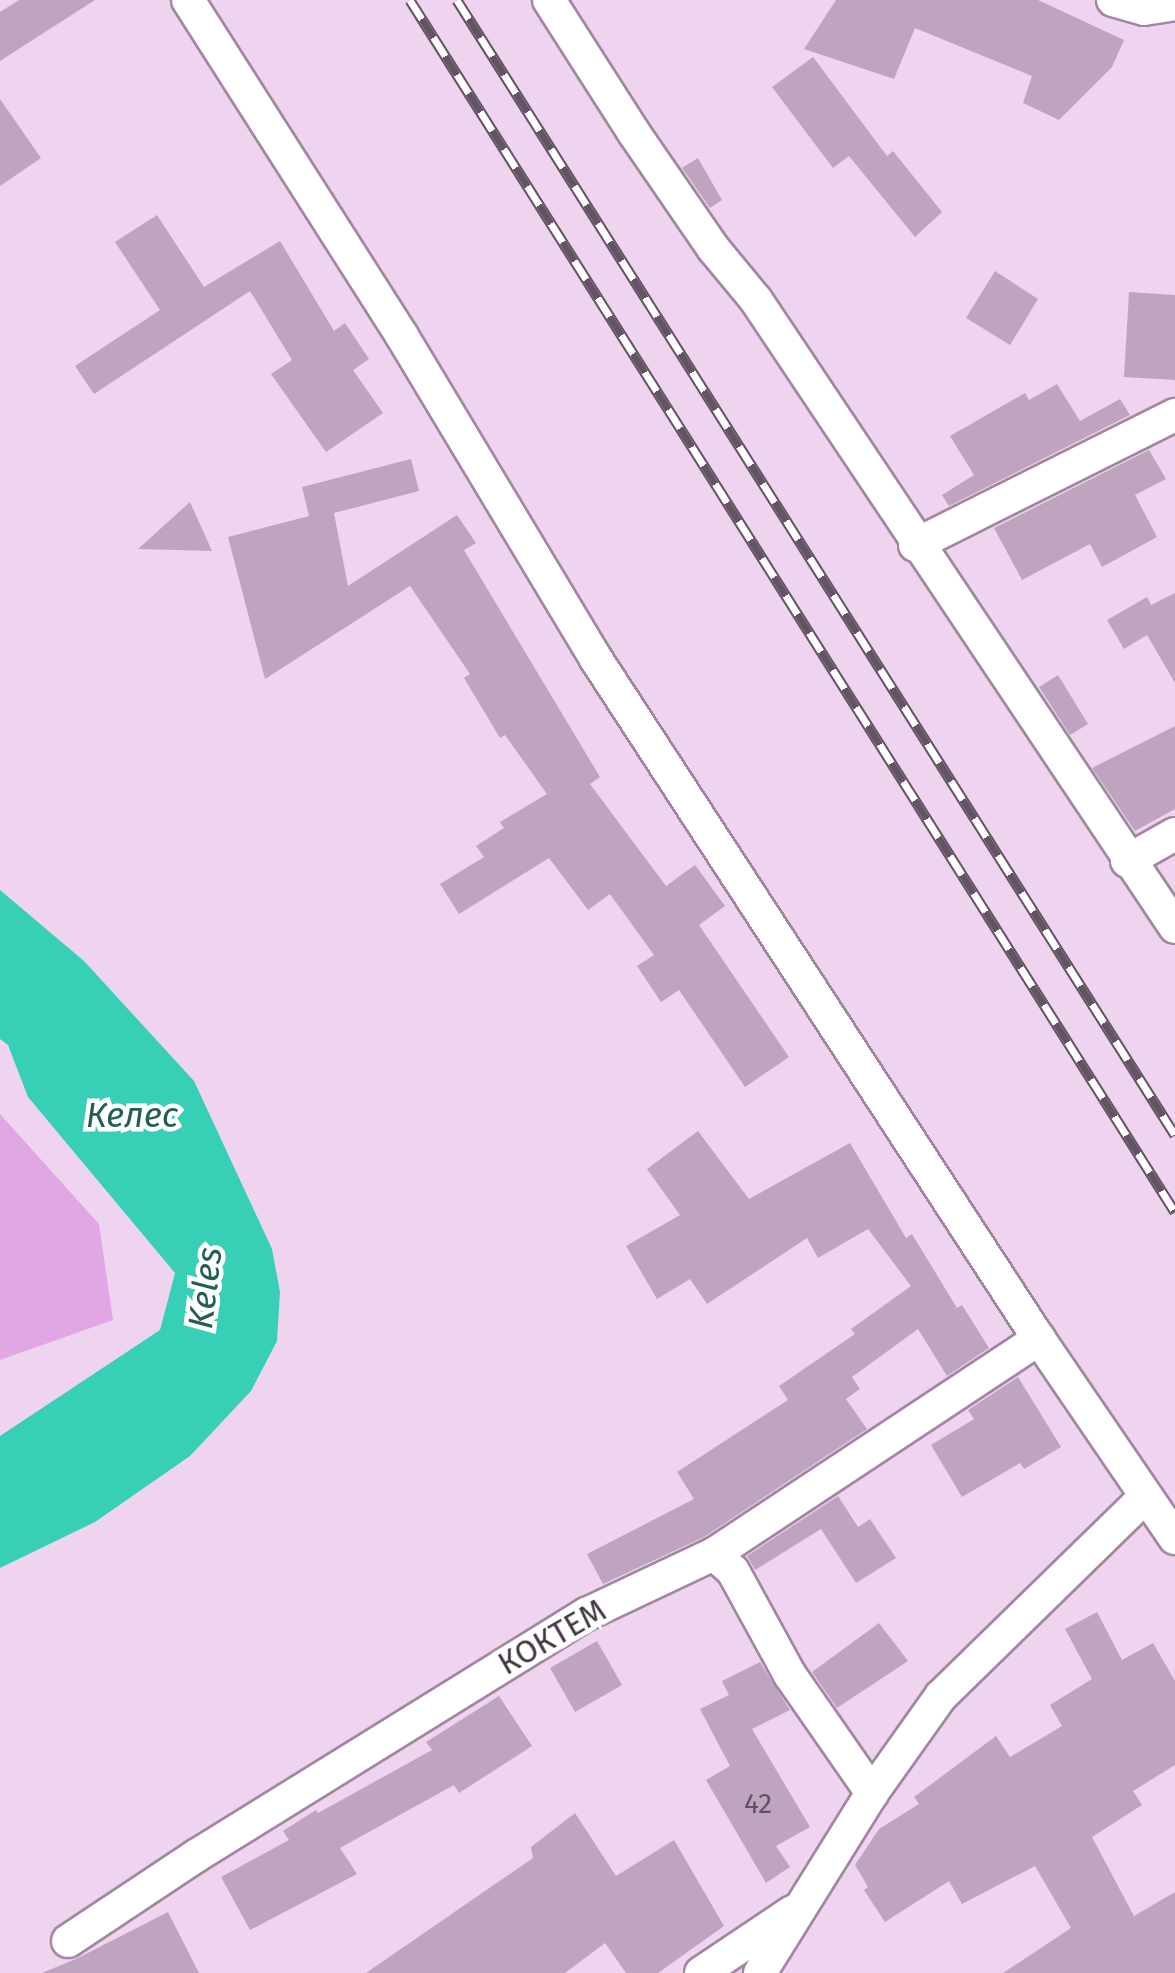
<!DOCTYPE html>
<meta charset="utf-8">
<style>
body{margin:0}
#map{position:relative;width:1175px;height:1973px;overflow:hidden;background:#efd4f0;font-family:"Fira Sans",sans-serif}
div>[style]{position:absolute}
.green>*{inset:0;background:#e1a7e4}
.water>*{inset:0;background:#37cfb5}
.building>*{inset:0;background:#bfa4c0}
.roads{filter:drop-shadow(2px 0 #a187a2) drop-shadow(-2px 0 #a187a2) drop-shadow(0 2px #a187a2) drop-shadow(0 -2px #a187a2)}
.minor>*{height:32px;margin:-16px;padding:0 16px;transform-origin:16px;border-radius:16px;background:#fff}
.rail>*{height:11px;margin-top:-5.5px;transform-origin:0;background:repeating-linear-gradient(90deg,#fff 0 22px,#625462 0 44px);box-sizing:border-box;border-block:2px solid #625462}
span{translate:-50% -50%;white-space:nowrap;text-align:center;line-height:1.15;-webkit-text-stroke:9px #fff;paint-order:stroke}
.number-label{font-size:28px;color:#605261}
.number-label span{-webkit-text-stroke-width:0}
.street-label{font-size:32px;color:#413641}
.water-label{font-size:35px;color:#235e53;font-style:italic}
</style>
<div id="map">
<div class="green">
<div style="clip-path:polygon(0 1114px,99px 1224px,113px 1320px,0 1360px)"></div>
</div>
<div class="water">
<div style="clip-path:polygon(0 890px,84px 961px,194px 1081px,272px 1249px,280px 1292px,277px 1341px,251px 1391px,190px 1456px,95px 1522px,0 1568px,0 1436px,160px 1330px,175px 1273px,28px 1097px,8px 1045px,0 1039px)"></div>
</div>
<div class="building">
<div style="clip-path:polygon(19px 0,95px 0,0 61px,0 12px)"></div>
<div style="clip-path:polygon(836px 0,1038px 0,1124px 40px,1112px 67px,1059px 120px,1023px 103px,1032px 76px,915px 28px,894px 79px,804px 49px)"></div>
<div style="clip-path:polygon(813px 57px,887px 156px,893px 151px,942px 212px,915px 237px,849px 156px,833px 168px,772px 87px)"></div>
<div style="clip-path:polygon(0 99px,41px 158px,0 186px)"></div>
<div style="clip-path:polygon(698px 158px,722px 200px,710px 208px,682px 168px)"></div>
<div style="clip-path:polygon(157px 215px,204px 287px,280px 241px,334px 331px,345px 323px,369px 359px,353px 370px,383px 413px,326px 452px,271px 374px,292px 360px,250px 291px,94px 394px,75px 366px,160px 310px,115px 242px)"></div>
<div style="clip-path:polygon(995px 271px,1038px 299px,1010px 345px,966px 318px)"></div>
<div style="clip-path:polygon(1129px 292px,1175px 295px,1175px 380px,1124px 377px)"></div>
<div style="clip-path:polygon(1057px 384px,1080px 421px,1120px 399px,1130px 415px,949px 506px,942px 495px,974px 475px,950px 436px,1025px 393px,1029px 400px)"></div>
<div style="clip-path:polygon(1149px 450px,1166px 479px,1135px 495px,1157px 537px,1102px 567px,1090px 544px,1022px 580px,994px 528px)"></div>
<div style="clip-path:polygon(411px 459px,419px 491px,334px 513px,348px 586px,457px 515px,476px 543px,464px 550px,600px 777px,590px 784px,666px 886px,695px 865px,725px 906px,699px 925px,789px 1057px,745px 1087px,679px 990px,661px 1002px,637px 966px,654px 955px,610px 894px,588px 910px,549px 858px,459px 914px,440px 884px,484px 857px,476px 846px,504px 828px,500px 822px,547px 794px,505px 735px,500px 738px,464px 678px,470px 674px,410px 586px,265px 679px,228px 537px,309px 516px,302px 487px)"></div>
<div style="clip-path:polygon(190px 502px,212px 551px,138px 549px)"></div>
<div style="clip-path:polygon(1175px 593px,1175px 683px,1147px 635px,1124px 649px,1107px 620px,1147px 597px,1151px 605px)"></div>
<div style="clip-path:polygon(1058px 675px,1088px 724px,1070px 735px,1039px 687px)"></div>
<div style="clip-path:polygon(1175px 726px,1175px 809px,1135px 831px,1092px 768px)"></div>
<div style="clip-path:polygon(698px 1131px,749px 1199px,850px 1143px,906px 1238px,912px 1234px,957px 1308px,962px 1305px,989px 1348px,947px 1376px,918px 1329px,852px 1377px,860px 1389px,846px 1399px,867px 1429px,704px 1537px,603px 1584px,587px 1554px,694px 1499px,677px 1472px,788px 1400px,779px 1386px,855px 1334px,851px 1329px,911px 1286px,868px 1229px,818px 1258px,807px 1238px,707px 1304px,690px 1279px,657px 1299px,626px 1246px,680px 1215px,647px 1169px)"></div>
<div style="clip-path:polygon(1018px 1377px,1061px 1447px,1024px 1469px,1020px 1463px,962px 1497px,931px 1445px,974px 1419px,968px 1410px)"></div>
<div style="clip-path:polygon(838px 1496px,858px 1527px,870px 1519px,896px 1558px,856px 1583px,821px 1529px,755px 1570px,747px 1556px)"></div>
<div style="clip-path:polygon(1097px 1612px,1122px 1660px,1153px 1643px,1175px 1681px,1175px 1765px,1133px 1791px,1142px 1805px,1092px 1837px,1134px 1916px,1175px 1892px,1175px 1973px,1003px 1973px,1071px 1928px,1035px 1866px,962px 1904px,949px 1881px,885px 1922px,864px 1890px,868px 1887px,855px 1865px,879px 1829px,919px 1804px,914px 1797px,996px 1736px,1010px 1757px,1062px 1726px,1050px 1705px,1092px 1679px,1065px 1629px)"></div>
<div style="clip-path:polygon(879px 1623px,908px 1661px,837px 1708px,812px 1672px)"></div>
<div style="clip-path:polygon(597px 1641px,622px 1685px,575px 1712px,550px 1668px)"></div>
<div style="clip-path:polygon(760px 1662px,790px 1710px,752px 1729px,810px 1827px,776px 1846px,790px 1867px,766px 1883px,706px 1780px,730px 1766px,700px 1709px,729px 1695px,722px 1681px)"></div>
<div style="clip-path:polygon(499px 1696px,532px 1746px,459px 1793px,454px 1785px,340px 1848px,357px 1874px,250px 1930px,221px 1877px,289px 1840px,283px 1831px,316px 1810px,318px 1813px,432px 1750px,426px 1742px)"></div>
<div style="clip-path:polygon(575px 1813px,616px 1876px,674px 1840px,724px 1926px,658px 1973px,626px 1973px,605px 1943px,565px 1973px,366px 1973px,533px 1858px,531px 1847px)"></div>
<div style="clip-path:polygon(168px 1912px,199px 1973px,42px 1973px,78px 1958px)"></div>
</div>
<div class="roads">
<div class="minor">
<div style="left:188px;top:0;width:398px;rotate:57.5deg"></div>
<div style="left:402px;top:336px;width:377px;rotate:59deg"></div>
<div style="left:596px;top:659px;width:812px;rotate:56.92deg"></div>
<div style="left:1039px;top:1339px;width:241px;rotate:55.7deg"></div>
<div style="left:549px;top:0;width:158px;rotate:57.4deg"></div>
<div style="left:634px;top:133px;width:140px;rotate:55.5deg"></div>
<div style="left:713px;top:248px;width:67px;rotate:50.4deg"></div>
<div style="left:756px;top:300px;width:754px;rotate:56.25deg"></div>
<div style="left:1113px;top:0;width:32px;rotate:16deg"></div>
<div style="left:1144px;top:9px;width:31px;rotate:-9deg"></div>
<div style="left:915px;top:545px;width:291px;rotate:-26.6deg"></div>
<div style="left:1127px;top:861px;width:55px;rotate:-29.4deg"></div>
<div style="left:714px;top:1554px;width:25px;rotate:42deg"></div>
<div style="left:733px;top:1571px;width:119px;rotate:61.3deg"></div>
<div style="left:790px;top:1675px;width:144px;rotate:55.2deg"></div>
<div style="left:68px;top:1941px;width:154px;rotate:-33.6deg"></div>
<div style="left:196px;top:1856px;width:460px;rotate:-31.8deg"></div>
<div style="left:587px;top:1614px;width:140px;rotate:-25.3deg"></div>
<div style="left:714px;top:1554px;width:390px;rotate:-33.5deg"></div>
<div style="left:701px;top:1973px;width:110px;rotate:-33.8deg"></div>
<div style="left:760px;top:1973px;width:212px;rotate:-58.1deg"></div>
<div style="left:872px;top:1793px;width:119px;rotate:-54.6deg"></div>
<div style="left:941px;top:1696px;width:286px;rotate:-44.3deg"></div>
</div>
</div>
<div class="rail">
<div style="left:410px;top:0;width:1433px;rotate:57.74deg"></div>
<div style="left:457px;top:0;width:1343px;rotate:57.68deg"></div>
</div>
<div class="number-label">
<span style="left:758px;top:1804px">42</span>
</div>
<div class="street-label">
<span style="left:552px;top:1637px;rotate:-30deg">КОКТЕМ</span>
</div>
<div class="water-label">
<span style="left:132px;top:1115px">Келес</span>
<span style="left:205px;top:1288px;rotate:-83deg">Keles</span>
</div>
</div>
